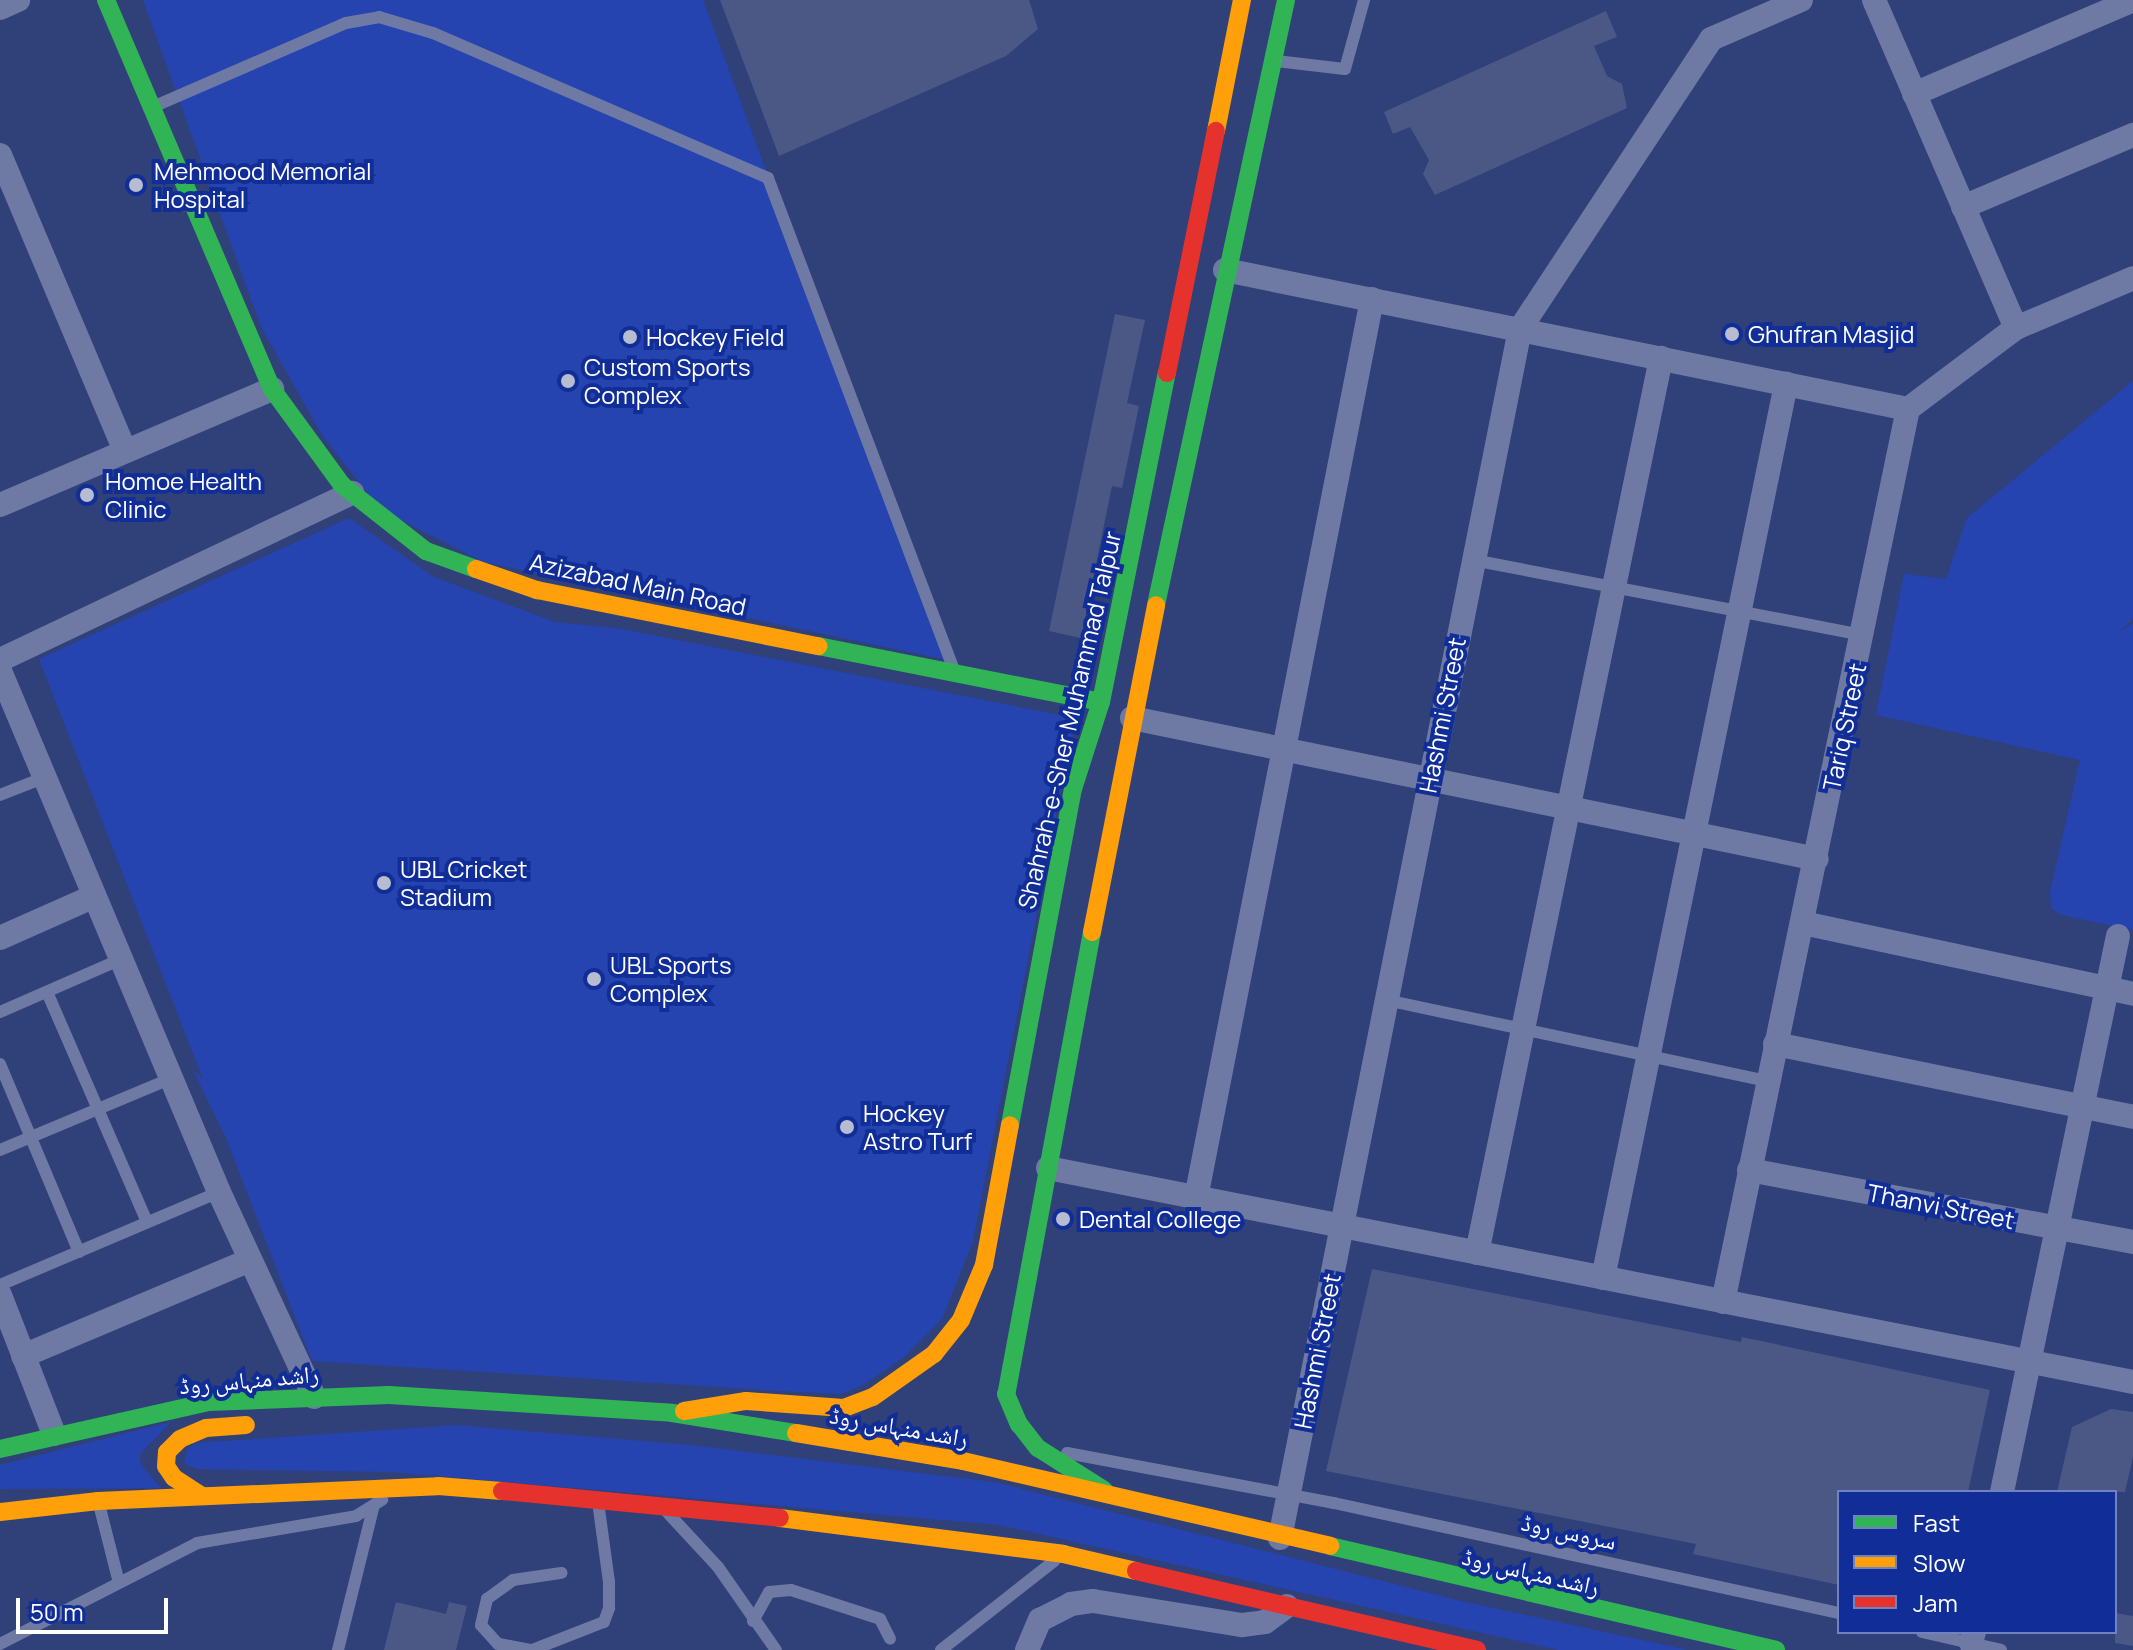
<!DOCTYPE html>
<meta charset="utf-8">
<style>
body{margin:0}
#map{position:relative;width:2133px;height:1650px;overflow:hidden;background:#304079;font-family:Manrope,"Noto Naskh Arabic",sans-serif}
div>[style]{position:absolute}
.green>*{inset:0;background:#2544af}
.building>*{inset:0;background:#4b5886}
.lane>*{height:12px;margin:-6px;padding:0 6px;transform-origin:6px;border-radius:6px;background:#6f7aa4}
.street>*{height:24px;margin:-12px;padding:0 12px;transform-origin:12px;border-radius:12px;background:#6f7aa4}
.fast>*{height:18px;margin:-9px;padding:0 9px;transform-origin:9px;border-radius:9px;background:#30b455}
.slow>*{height:18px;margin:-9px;padding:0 9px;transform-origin:9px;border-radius:9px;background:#ff9f0a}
.jam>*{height:18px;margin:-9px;padding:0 9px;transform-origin:9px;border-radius:9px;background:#e5322d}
.dots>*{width:22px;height:22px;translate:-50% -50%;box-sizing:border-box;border:4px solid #112e98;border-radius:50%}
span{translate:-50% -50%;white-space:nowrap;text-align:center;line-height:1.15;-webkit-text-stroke:8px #112e98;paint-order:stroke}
.poi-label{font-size:24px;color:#fff}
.left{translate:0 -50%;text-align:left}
.street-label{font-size:24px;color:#fff}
.legend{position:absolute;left:1837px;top:1490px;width:280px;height:144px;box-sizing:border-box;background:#112e98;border:2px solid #7082c1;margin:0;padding:10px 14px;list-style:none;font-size:24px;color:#fff}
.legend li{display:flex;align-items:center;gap:16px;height:40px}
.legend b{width:40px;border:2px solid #7082c1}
.scale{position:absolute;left:16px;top:1598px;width:152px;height:36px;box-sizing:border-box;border:4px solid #fff;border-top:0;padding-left:10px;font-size:24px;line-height:28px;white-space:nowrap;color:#fff;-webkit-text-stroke:6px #112e98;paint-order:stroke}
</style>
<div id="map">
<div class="green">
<div style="clip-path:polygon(143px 0,703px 0,947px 660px,483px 562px,381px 510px,322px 435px,261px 327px)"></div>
<div style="clip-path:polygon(2133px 381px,2133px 619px,2118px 633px,2133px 623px,2133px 930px,2061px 915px,2051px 908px,2050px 892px,2080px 760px,1876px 715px,1904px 574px,1946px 579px,1967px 518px)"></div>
<div style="clip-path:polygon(349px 518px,434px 577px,555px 622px,622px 629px,1075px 718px,973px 1241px,942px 1319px,903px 1358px,863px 1385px,841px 1394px,778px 1391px,312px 1361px,226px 1138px,193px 1070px,203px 1079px,39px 659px)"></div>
<div style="clip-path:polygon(171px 1422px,140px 1454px,141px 1465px,161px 1488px,0 1489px,0 1465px)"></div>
<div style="clip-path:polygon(457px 1425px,690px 1445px,994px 1482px,1461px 1601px,1688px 1650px,1559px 1650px,999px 1525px,390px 1472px,197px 1469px,184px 1463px,187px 1449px,195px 1443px)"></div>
</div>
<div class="building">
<div style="clip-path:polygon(720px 0,1029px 0,1038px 29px,1006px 56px,779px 156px)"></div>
<div style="clip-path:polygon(1606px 11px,1617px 37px,1594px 46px,1607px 76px,1622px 84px,1627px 108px,1435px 195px,1423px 174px,1429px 160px,1410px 127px,1393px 134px,1384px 112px)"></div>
<div style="clip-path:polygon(1115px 314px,1145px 320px,1127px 403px,1139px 406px,1122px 488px,1112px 486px,1081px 638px,1049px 631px)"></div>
<div style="clip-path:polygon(1372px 1269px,1741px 1342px,1742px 1337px,1990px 1390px,1968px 1492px,1839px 1492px,1839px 1585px,1693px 1554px,1696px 1544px,1326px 1471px)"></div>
<div style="clip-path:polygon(2111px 1409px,2133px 1412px,2133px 1456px,2125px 1492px,2057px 1492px,2072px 1427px)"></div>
<div style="clip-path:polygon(396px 1602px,446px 1614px,449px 1602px,467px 1606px,456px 1650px,384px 1650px)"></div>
<div style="clip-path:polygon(2115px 1613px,2133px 1616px,2133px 1646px,2115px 1643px)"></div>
</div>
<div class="lane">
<div style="left:1276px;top:61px;width:69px;rotate:6.6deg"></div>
<div style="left:1345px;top:69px;width:72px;rotate:-74.6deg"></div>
<div style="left:155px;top:106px;width:208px;rotate:-23.5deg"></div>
<div style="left:346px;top:23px;width:34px;rotate:-10deg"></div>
<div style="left:379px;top:17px;width:56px;rotate:16.5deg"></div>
<div style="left:433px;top:33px;width:365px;rotate:23.4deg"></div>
<div style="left:768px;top:178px;width:526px;rotate:69.29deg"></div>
<div style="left:1473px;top:560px;width:397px;rotate:10.9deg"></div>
<div style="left:0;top:795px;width:46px;rotate:-21.6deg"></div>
<div style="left:47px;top:992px;width:251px;rotate:66.5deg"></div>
<div style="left:1386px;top:1000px;width:390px;rotate:12deg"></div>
<div style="left:0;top:1012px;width:130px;rotate:-23.6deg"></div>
<div style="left:0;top:1064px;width:204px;rotate:67.2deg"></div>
<div style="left:0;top:1150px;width:184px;rotate:-22.7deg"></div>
<div style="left:0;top:1285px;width:238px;rotate:-23deg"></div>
<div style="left:1067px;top:1453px;width:272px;rotate:10.6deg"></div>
<div style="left:1334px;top:1503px;width:517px;rotate:12.29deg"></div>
<div style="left:99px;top:1504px;width:81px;rotate:75.8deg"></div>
<div style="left:667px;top:1512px;width:75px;rotate:47.2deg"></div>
<div style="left:718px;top:1567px;width:101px;rotate:55.1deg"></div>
<div style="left:753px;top:1621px;width:33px;rotate:-61deg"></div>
<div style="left:769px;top:1592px;width:22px;rotate:-5deg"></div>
<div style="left:791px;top:1590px;width:94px;rotate:18deg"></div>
<div style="left:880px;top:1619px;width:22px;rotate:63deg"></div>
<div style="left:1922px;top:1632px;width:81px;rotate:12.8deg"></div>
<div style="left:0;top:1644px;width:221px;rotate:-27.1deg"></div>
<div style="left:197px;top:1543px;width:161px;rotate:-9.6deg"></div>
<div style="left:356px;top:1516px;width:31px;rotate:-32deg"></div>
<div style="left:338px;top:1650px;width:149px;rotate:-76.1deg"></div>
<div style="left:530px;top:1650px;width:33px;rotate:-169deg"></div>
<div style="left:498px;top:1644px;width:25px;rotate:-132deg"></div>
<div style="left:481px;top:1625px;width:27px;rotate:-77deg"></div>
<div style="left:487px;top:1599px;width:32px;rotate:-36deg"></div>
<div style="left:513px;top:1580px;width:49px;rotate:-8.3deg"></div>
<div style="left:532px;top:1650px;width:77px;rotate:-21.3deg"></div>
<div style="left:604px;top:1622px;width:15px;rotate:-70deg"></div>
<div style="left:609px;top:1608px;width:26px;rotate:-90deg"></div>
<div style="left:609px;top:1582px;width:81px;rotate:-97.8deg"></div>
<div style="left:941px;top:1650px;width:144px;rotate:-38.2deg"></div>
</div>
<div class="street">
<div style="left:1874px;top:0;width:357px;rotate:66.6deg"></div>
<div style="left:0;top:8px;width:20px;rotate:-24deg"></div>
<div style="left:1914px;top:94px;width:238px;rotate:-23.2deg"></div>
<div style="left:0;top:155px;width:321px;rotate:67.1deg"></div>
<div style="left:1963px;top:207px;width:185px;rotate:-23deg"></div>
<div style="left:1225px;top:270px;width:697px;rotate:11.5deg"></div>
<div style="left:0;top:505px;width:296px;rotate:-23.1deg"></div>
<div style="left:0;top:660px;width:390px;rotate:-25.4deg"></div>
<div style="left:0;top:671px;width:565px;rotate:67.2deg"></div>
<div style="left:219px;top:1192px;width:226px;rotate:65.1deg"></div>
<div style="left:1132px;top:718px;width:699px;rotate:11.63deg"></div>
<div style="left:1803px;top:923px;width:338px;rotate:12.1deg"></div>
<div style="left:0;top:938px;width:101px;rotate:-24deg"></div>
<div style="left:1775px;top:1044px;width:365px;rotate:11.5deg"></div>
<div style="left:1048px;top:1168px;width:1106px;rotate:11.16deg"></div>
<div style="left:1749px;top:1170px;width:391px;rotate:10.6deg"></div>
<div style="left:1196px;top:1198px;width:916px;rotate:-78.92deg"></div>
<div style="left:1477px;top:1253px;width:914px;rotate:-78.38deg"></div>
<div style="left:1603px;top:1278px;width:913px;rotate:-78.43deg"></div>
<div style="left:0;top:1295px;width:149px;rotate:68.8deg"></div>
<div style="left:1723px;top:1302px;width:912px;rotate:-78.3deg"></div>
<div style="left:1908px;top:409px;width:135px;rotate:-36.9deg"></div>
<div style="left:2016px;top:328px;width:127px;rotate:-23.1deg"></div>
<div style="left:23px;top:1356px;width:244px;rotate:-22.9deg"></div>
<div style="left:2002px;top:1492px;width:568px;rotate:-78.22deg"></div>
<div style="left:1280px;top:1538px;width:1233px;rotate:-78.77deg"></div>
<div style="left:1520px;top:329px;width:347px;rotate:-56.6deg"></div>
<div style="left:1711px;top:39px;width:98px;rotate:-23.4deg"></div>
<div style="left:1971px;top:1643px;width:11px;rotate:-75deg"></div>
<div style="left:1027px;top:1650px;width:33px;rotate:-67deg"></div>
<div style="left:1040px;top:1620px;width:35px;rotate:-27deg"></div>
<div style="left:1071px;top:1604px;width:22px;rotate:-8deg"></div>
<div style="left:1093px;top:1601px;width:151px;rotate:9.2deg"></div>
<div style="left:1242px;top:1625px;width:23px;rotate:-7deg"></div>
<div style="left:1265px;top:1622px;width:27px;rotate:-36deg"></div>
</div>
<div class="fast">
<div style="left:106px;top:0;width:423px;rotate:66.9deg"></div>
<div style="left:272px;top:389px;width:119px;rotate:53.9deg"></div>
<div style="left:342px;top:485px;width:107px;rotate:38.2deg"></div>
<div style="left:426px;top:551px;width:53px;rotate:19.8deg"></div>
<div style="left:1156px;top:605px;width:619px;rotate:-77.87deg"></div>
<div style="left:818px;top:646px;width:288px;rotate:11.2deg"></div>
<div style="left:1092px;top:932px;width:470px;rotate:100.5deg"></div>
<div style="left:1006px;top:1394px;width:33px;rotate:67deg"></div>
<div style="left:1019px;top:1424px;width:31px;rotate:52deg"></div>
<div style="left:1038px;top:1448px;width:78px;rotate:32.5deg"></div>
<div style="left:1010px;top:1125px;width:342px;rotate:-79.4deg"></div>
<div style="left:1073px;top:789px;width:91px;rotate:-72.2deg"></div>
<div style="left:1101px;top:702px;width:336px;rotate:-78.7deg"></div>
<div style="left:0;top:1449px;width:214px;rotate:-12.7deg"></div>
<div style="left:209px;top:1402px;width:180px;rotate:-2.2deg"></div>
<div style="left:389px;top:1395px;width:284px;rotate:3.6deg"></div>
<div style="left:672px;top:1413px;width:126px;rotate:9.2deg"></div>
<div style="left:1330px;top:1546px;width:458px;rotate:13.1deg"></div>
</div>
<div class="slow">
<div style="left:1216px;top:131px;width:134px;rotate:-78.8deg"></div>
<div style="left:476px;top:569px;width:65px;rotate:19deg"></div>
<div style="left:537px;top:590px;width:287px;rotate:11.3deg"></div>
<div style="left:1092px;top:932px;width:333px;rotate:-78.9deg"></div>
<div style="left:684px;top:1411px;width:63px;rotate:-9.2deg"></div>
<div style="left:746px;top:1401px;width:98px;rotate:4.1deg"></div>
<div style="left:844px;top:1408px;width:31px;rotate:-21deg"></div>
<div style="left:873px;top:1397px;width:75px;rotate:-35.2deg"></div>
<div style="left:934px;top:1354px;width:43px;rotate:-51.5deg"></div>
<div style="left:961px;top:1320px;width:60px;rotate:-67.3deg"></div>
<div style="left:984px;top:1265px;width:142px;rotate:-79.5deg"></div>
<div style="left:796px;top:1433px;width:169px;rotate:9.5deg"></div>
<div style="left:963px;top:1461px;width:377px;rotate:13deg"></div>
<div style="left:202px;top:1496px;width:33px;rotate:-147deg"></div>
<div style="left:174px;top:1478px;width:14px;rotate:-124deg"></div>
<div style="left:166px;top:1466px;width:14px;rotate:-86deg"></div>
<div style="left:167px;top:1452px;width:18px;rotate:-45deg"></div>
<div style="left:180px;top:1439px;width:28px;rotate:-23deg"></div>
<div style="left:206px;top:1428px;width:40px;rotate:-4.3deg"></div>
<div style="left:0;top:1512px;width:99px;rotate:-6.4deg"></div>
<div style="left:98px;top:1501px;width:340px;rotate:-2.5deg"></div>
<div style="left:438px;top:1486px;width:64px;rotate:4.5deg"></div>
<div style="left:780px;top:1518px;width:285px;rotate:7.2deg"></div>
<div style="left:1063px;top:1554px;width:75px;rotate:13.1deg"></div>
</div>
<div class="jam">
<div style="left:1167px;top:373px;width:247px;rotate:-78.6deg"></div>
<div style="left:502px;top:1491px;width:279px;rotate:5.5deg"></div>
<div style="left:1136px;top:1571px;width:350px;rotate:13deg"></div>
</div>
<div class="dots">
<div style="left:136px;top:185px;background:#b7bcd0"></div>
<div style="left:1732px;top:334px;background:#b7bcd0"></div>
<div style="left:630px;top:337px;background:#b7bcd0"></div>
<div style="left:568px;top:381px;background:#b7bcd0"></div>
<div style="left:87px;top:495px;background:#b7bcd0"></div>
<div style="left:384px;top:883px;background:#b7bcd0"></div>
<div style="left:594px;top:979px;background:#b7bcd0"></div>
<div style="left:847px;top:1127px;background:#b7bcd0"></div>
<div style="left:1063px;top:1219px;background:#b7bcd0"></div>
</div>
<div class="poi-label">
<span class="left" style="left:154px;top:185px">Mehmood Memorial<br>Hospital</span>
<span class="left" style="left:1748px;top:334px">Ghufran Masjid</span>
<span class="left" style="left:646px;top:337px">Hockey Field</span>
<span class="left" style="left:584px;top:381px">Custom Sports<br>Complex</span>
<span class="left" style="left:105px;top:495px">Homoe Health<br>Clinic</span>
<span class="left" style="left:400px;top:883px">UBL Cricket<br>Stadium</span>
<span class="left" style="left:610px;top:979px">UBL Sports<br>Complex</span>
<span class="left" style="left:863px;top:1127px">Hockey<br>Astro Turf</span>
<span class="left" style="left:1079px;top:1219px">Dental College</span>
</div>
<div class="street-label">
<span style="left:638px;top:584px;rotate:12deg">Azizabad Main Road</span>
<span style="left:1442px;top:715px;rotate:-79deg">Hashmi Street</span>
<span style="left:1069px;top:720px;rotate:-77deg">Shahrah-e-Sher Muhammad Talpur</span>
<span style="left:1844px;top:727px;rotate:-78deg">Tariq Street</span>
<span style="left:1941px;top:1206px;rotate:11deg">Thanvi Street</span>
<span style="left:1317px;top:1351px;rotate:-79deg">Hashmi Street</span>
<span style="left:249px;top:1379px;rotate:-5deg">راشد منہاس روڈ</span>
<span style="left:899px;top:1426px;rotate:10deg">راشد منہاس روڈ</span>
<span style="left:1569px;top:1531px;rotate:12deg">سروس روڈ</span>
<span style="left:1531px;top:1571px;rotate:13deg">راشد منہاس روڈ</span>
</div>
<ul class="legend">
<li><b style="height:10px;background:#30b455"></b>Fast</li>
<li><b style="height:10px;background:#ff9f0a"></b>Slow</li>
<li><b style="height:10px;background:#e5322d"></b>Jam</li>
</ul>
<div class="scale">50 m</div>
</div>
